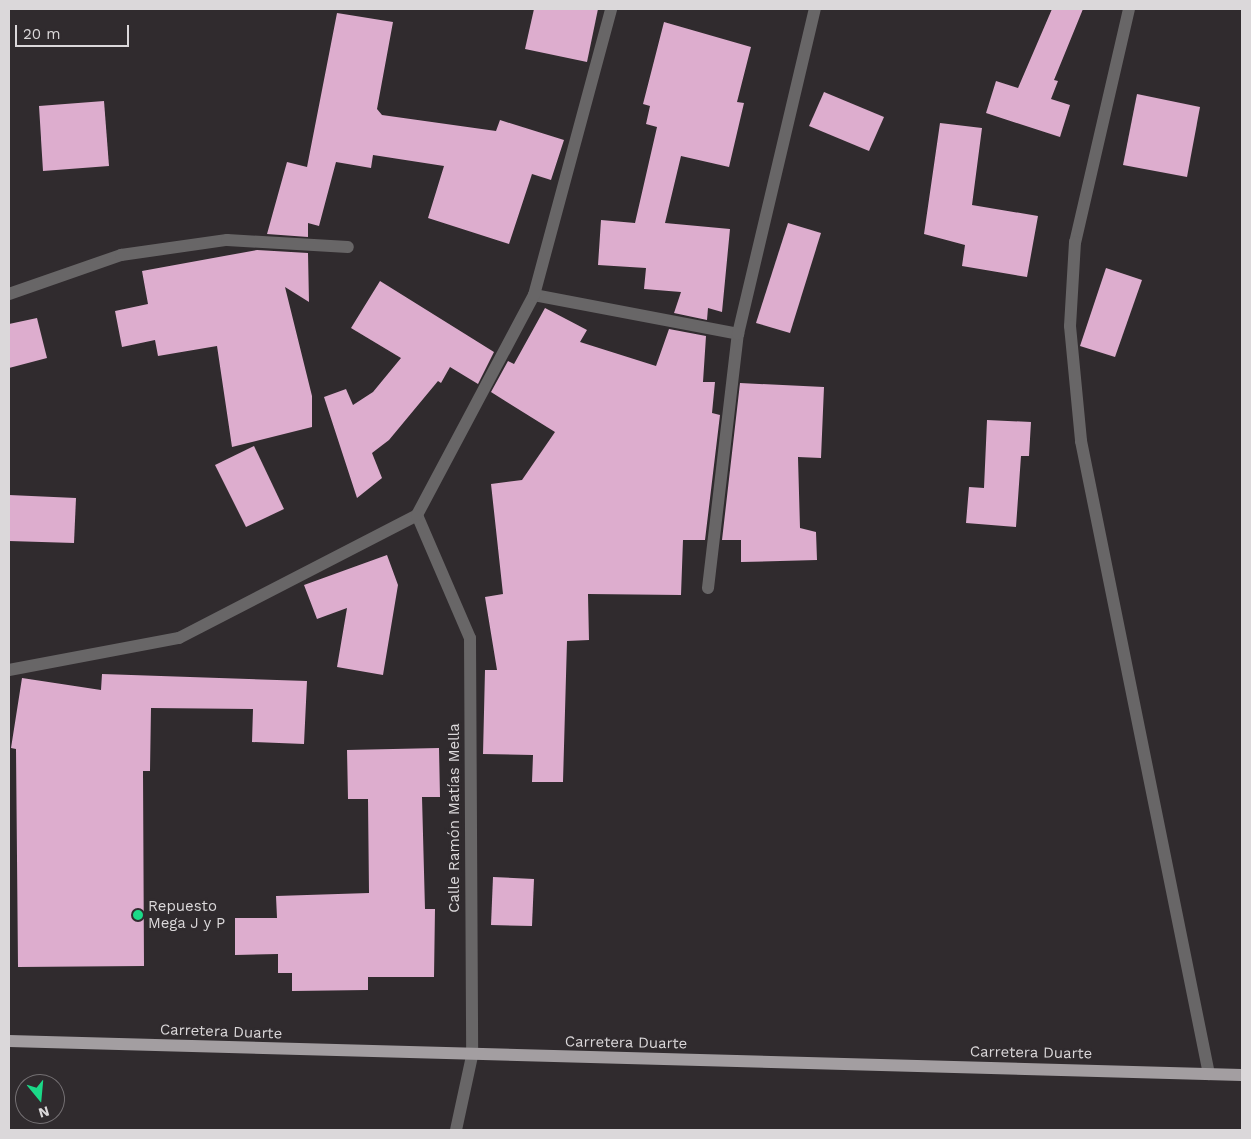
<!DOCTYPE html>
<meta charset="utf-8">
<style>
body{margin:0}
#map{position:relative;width:1251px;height:1139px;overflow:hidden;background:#302b2e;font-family:"Work Sans",sans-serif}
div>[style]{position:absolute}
.building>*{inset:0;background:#ddadce}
.minor>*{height:12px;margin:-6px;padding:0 6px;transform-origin:6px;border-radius:6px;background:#686667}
.primary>*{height:12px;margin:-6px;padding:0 6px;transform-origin:6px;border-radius:6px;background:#a39ea1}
.dots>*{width:14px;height:14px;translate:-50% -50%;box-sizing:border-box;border:2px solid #302b2e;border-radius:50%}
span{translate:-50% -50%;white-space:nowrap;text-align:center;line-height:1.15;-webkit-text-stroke:5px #302b2e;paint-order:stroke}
.street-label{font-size:15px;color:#dbd8da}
.poi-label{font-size:15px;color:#dbd8da}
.left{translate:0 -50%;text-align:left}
.frame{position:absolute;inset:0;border:10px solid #dbd8da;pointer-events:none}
.north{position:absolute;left:15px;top:1074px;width:50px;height:50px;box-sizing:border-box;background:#302b2e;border:1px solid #747073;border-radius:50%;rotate:163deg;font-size:14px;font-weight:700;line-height:20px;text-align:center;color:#dbd8da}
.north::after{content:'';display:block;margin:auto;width:18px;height:22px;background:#1bd988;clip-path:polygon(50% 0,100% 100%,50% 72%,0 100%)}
.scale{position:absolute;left:15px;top:25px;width:114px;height:22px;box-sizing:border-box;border:2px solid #dbd8da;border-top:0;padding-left:6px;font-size:15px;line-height:18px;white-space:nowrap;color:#dbd8da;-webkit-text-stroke:4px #302b2e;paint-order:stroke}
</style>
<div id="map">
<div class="building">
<div style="clip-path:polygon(534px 9px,598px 9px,587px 62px,525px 49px)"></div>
<div style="clip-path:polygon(1052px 9px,1083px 9px,1054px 80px,1058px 81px,1051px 99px,1070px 105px,1060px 137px,986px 113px,996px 81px,1018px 88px)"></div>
<div style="clip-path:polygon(337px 13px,393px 22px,377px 109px,382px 115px,496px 131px,500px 120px,564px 140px,551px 180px,532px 174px,509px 244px,428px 218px,444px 166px,373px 155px,371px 168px,336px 162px,319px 226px,308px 223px,308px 237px,267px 234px,287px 162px,307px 167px)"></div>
<div style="clip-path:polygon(664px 22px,751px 47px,737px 102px,744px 103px,729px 167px,681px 156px,665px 223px,730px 229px,722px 312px,708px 308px,707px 320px,674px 313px,681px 292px,644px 289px,646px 268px,598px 265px,601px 220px,635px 223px,657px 127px,646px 124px,650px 106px,643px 104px)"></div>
<div style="clip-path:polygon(824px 92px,884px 117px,869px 151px,809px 126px)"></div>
<div style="clip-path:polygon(1137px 94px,1200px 107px,1187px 177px,1123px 165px)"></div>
<div style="clip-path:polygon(104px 101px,109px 166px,43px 171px,39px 106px)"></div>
<div style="clip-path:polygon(940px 123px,982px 128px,972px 205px,1038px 216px,1027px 277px,962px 266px,965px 245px,924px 234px)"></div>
<div style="clip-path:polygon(788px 223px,821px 233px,790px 333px,756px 323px)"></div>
<div style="clip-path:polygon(257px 250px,308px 253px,309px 302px,285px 287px,312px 396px,312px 427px,232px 447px,217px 346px,158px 356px,155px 340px,122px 347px,115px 311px,148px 304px,142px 271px)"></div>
<div style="clip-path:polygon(1106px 268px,1142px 280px,1115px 357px,1080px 346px)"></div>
<div style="clip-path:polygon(380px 281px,494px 352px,478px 384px,450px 367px,441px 383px,438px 381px,389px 440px,372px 453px,382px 478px,357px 498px,324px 397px,346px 389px,353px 405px,373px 392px,401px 358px,351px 328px)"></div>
<div style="clip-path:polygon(545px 308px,587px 330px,580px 342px,656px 366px,669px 329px,706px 336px,703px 382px,715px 382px,712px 413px,720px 415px,705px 540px,683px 540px,681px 595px,588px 594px,589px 640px,567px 641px,563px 782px,532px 782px,533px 755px,483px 754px,485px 670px,497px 670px,485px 597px,503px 594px,491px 484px,522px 480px,555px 432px,491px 392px,508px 361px,514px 364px)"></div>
<div style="clip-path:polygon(37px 318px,47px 358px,9px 368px,9px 324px)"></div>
<div style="clip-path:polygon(740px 383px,824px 387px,821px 458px,798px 457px,800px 528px,816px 532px,817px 560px,741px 562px,741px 540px,722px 540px)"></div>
<div style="clip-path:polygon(987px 420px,1031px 422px,1029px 456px,1021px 456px,1016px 527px,966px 523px,969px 487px,984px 488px)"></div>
<div style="clip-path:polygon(254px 446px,284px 509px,246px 527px,215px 465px)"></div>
<div style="clip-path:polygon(9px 495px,76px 498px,74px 543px,9px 541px)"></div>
<div style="clip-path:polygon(387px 555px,398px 585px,383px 675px,337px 667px,347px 608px,317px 619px,304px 585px)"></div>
<div style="clip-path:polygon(102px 674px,307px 681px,304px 744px,252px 742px,253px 709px,151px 708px,150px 771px,143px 771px,144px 966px,18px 967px,16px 749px,11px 748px,22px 678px,101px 690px)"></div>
<div style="clip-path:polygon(439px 748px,440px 797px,422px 797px,425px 909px,435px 909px,434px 977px,368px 977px,368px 990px,292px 991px,292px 973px,278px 973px,278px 954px,235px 955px,235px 918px,277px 918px,276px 896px,369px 893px,368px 799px,348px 799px,347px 750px)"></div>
<div style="clip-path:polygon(493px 877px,534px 879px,532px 926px,491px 925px)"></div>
</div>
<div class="minor">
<div style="left:1129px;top:9px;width:239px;rotate:103deg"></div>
<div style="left:1075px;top:242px;width:84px;rotate:93.4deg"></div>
<div style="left:1070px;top:326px;width:116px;rotate:84.5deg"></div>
<div style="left:1081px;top:441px;width:646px;rotate:78.57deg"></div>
<div style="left:9px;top:294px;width:119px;rotate:-19.2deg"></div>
<div style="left:121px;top:255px;width:107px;rotate:-8.1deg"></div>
<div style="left:227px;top:240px;width:121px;rotate:3.3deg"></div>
<div style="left:534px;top:295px;width:208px;rotate:10.8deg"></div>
<div style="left:417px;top:515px;width:134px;rotate:66.7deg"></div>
<div style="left:470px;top:638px;width:418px;rotate:89.7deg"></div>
<div style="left:472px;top:1056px;width:76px;rotate:102.2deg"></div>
<div style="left:708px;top:588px;width:256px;rotate:-83.3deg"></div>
<div style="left:738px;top:334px;width:334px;rotate:-76.7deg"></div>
<div style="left:9px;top:670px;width:173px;rotate:-10.7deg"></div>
<div style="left:179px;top:638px;width:268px;rotate:-27.3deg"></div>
<div style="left:417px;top:515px;width:249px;rotate:-62deg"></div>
<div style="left:534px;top:295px;width:296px;rotate:-74.9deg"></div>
</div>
<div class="primary">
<div style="left:9px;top:1041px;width:1233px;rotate:1.58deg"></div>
</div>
<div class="dots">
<div style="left:138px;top:915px;background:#1bd988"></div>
</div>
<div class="street-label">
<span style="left:455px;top:818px;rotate:-90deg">Calle Ramón Matías Mella</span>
<span style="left:221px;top:1032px;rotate:2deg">Carretera Duarte</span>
<span style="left:626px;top:1043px;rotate:1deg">Carretera Duarte</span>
<span style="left:1031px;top:1053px;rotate:1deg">Carretera Duarte</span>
</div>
<div class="poi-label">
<span class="left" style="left:148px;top:915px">Repuesto<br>Mega J y P</span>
</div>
<div class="frame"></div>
<div class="north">N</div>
<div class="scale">20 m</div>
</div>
